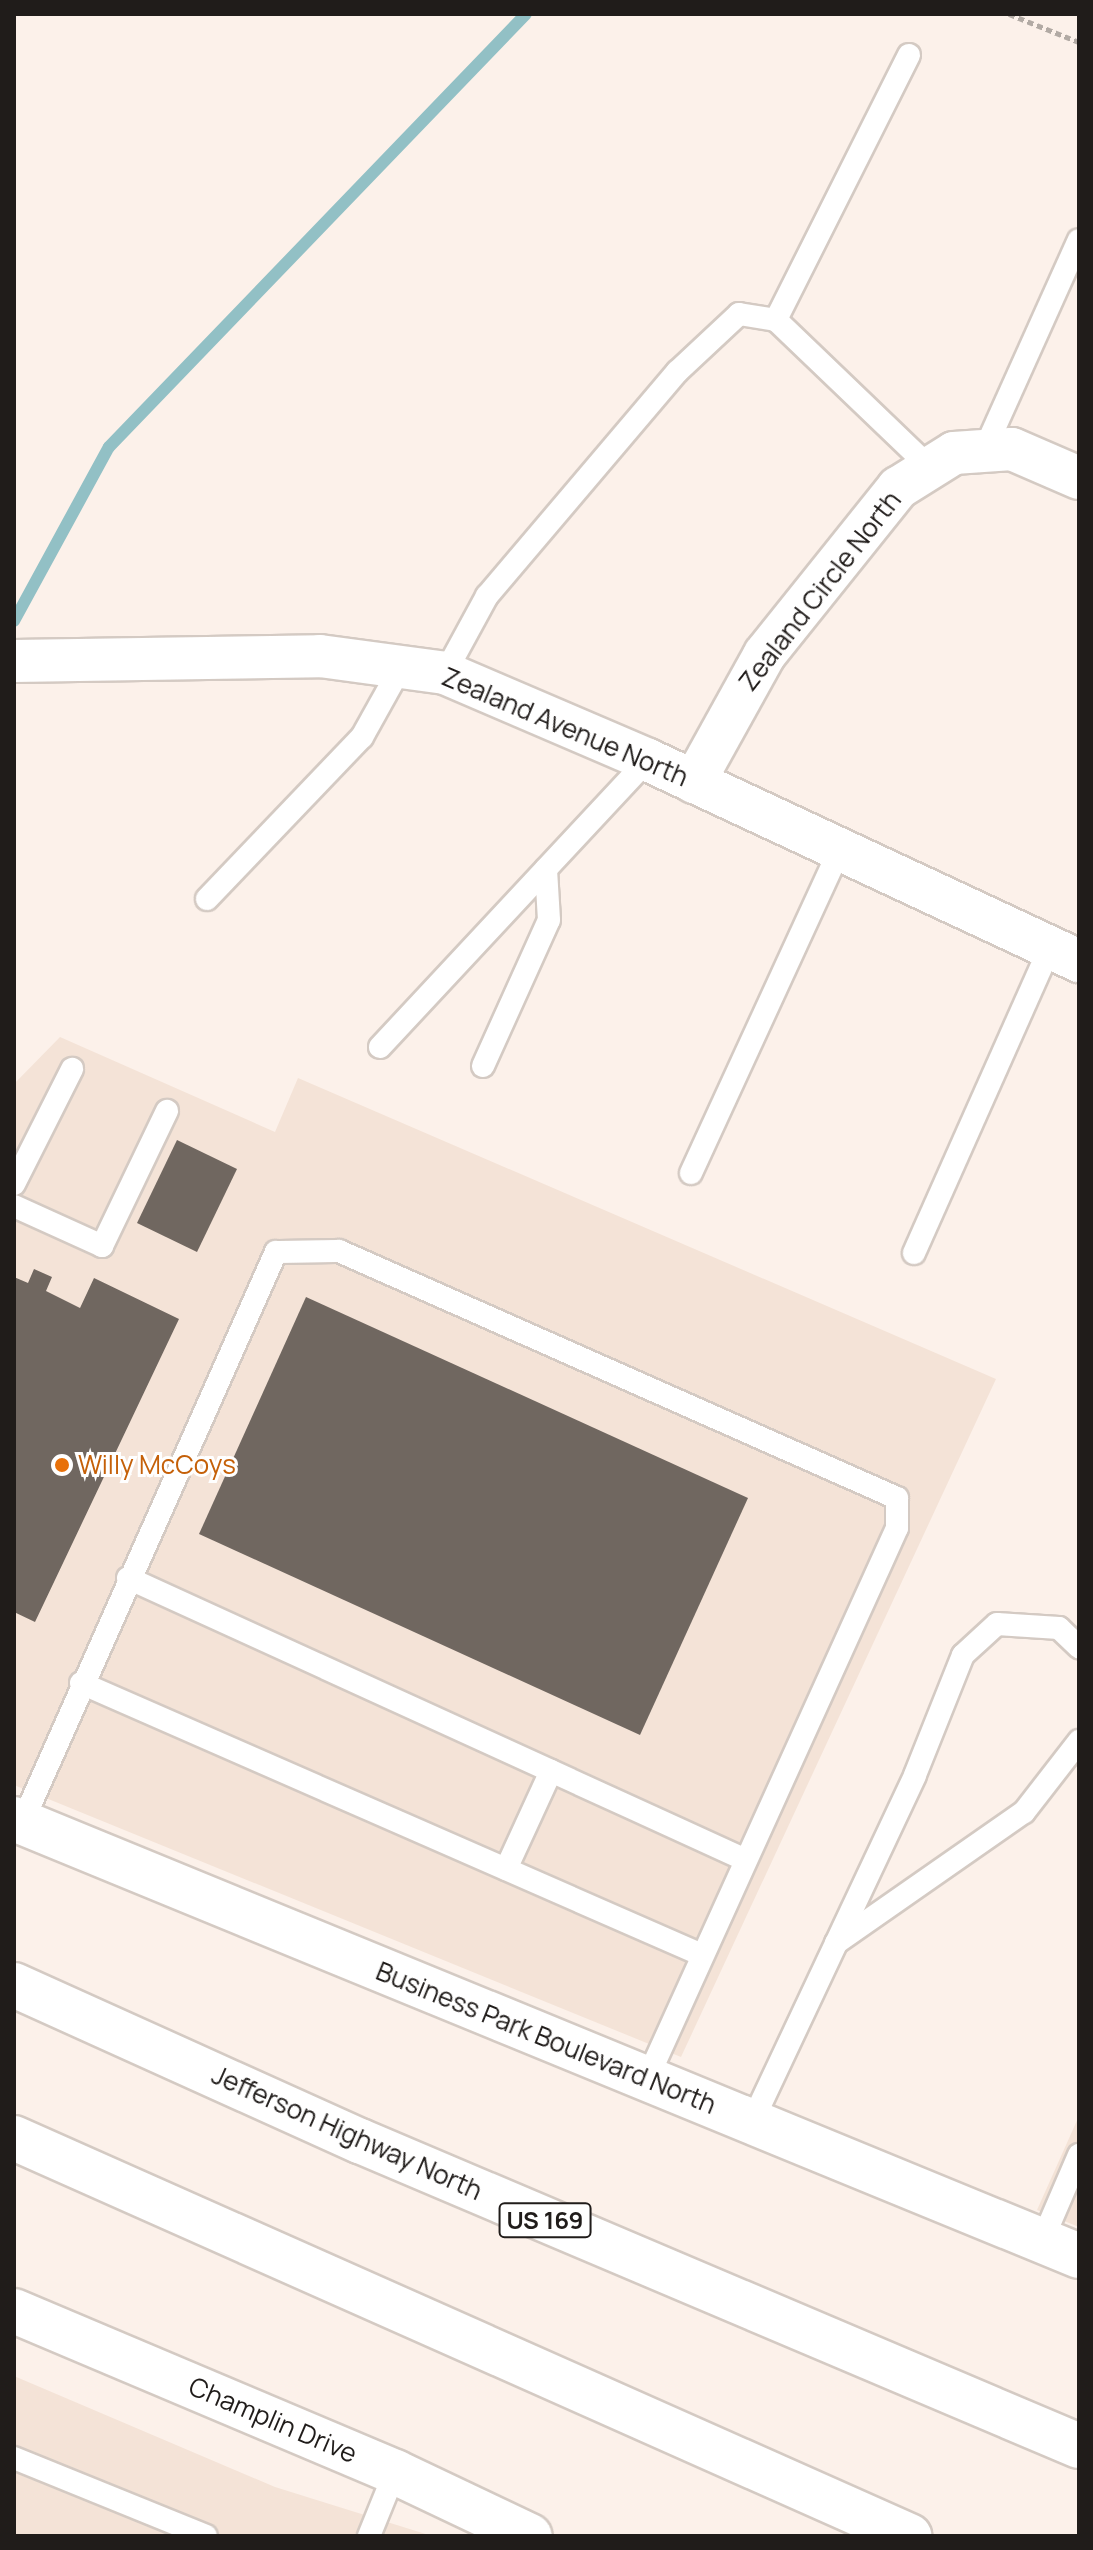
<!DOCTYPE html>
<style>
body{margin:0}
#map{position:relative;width:1093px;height:2550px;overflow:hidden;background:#fcf1ea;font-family:Manrope,sans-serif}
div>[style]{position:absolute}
.built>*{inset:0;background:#f4e3d7}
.stream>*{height:12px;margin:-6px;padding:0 6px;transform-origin:6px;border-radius:6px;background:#92c0c5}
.building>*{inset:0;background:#706760}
.path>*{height:5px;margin-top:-2.5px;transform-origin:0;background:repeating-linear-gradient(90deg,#b2aaa4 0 6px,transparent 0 10px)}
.roads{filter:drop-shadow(2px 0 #d4cac3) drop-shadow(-2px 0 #d4cac3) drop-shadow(0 2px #d4cac3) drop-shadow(0 -2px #d4cac3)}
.service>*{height:22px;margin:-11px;padding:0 11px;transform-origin:11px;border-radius:11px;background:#fff}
.minor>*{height:42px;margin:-21px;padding:0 21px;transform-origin:21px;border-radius:21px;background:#fff}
.tertiary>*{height:44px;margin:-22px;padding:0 22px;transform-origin:22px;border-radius:22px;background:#fff}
.trunk>*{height:44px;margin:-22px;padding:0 22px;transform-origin:22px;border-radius:22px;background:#fff}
.dots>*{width:22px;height:22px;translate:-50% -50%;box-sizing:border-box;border:4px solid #fff;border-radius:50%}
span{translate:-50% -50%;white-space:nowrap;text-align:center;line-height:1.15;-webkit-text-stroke:6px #fff;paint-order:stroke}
.shield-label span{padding:2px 6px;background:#fff;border:2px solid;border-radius:6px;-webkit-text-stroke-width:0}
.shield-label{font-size:24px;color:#201c1a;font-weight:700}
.street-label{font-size:26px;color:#201c1a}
.food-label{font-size:26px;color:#c56008}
.left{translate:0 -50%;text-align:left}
.frame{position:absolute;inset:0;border:16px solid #201c1a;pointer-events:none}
</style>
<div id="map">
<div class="built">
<div style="clip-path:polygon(60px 1037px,275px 1132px,298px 1078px,996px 1379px,681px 2057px,14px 1785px,14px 1084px)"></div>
<div style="clip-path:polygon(1079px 2116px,1079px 2227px,1037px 2210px)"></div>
<div style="clip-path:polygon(14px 2376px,275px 2487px,432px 2536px,14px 2536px)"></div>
</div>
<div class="stream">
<div style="left:14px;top:621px;width:198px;rotate:-61.4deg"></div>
<div style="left:109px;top:447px;width:601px;rotate:-46.08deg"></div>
</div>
<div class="building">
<div style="clip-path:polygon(177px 1140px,237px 1169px,197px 1252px,137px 1223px)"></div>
<div style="clip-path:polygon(34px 1269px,52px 1277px,46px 1291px,80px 1308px,94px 1278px,179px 1319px,35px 1622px,14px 1612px,14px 1277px,28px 1283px)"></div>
<div style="clip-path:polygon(306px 1297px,748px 1498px,640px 1735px,199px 1534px)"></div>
</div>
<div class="path">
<div style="left:1009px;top:14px;width:75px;rotate:21.8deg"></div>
</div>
<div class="roads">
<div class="service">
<div style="left:909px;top:55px;width:297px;rotate:116.7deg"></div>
<div style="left:776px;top:320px;width:209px;rotate:43.8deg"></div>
<div style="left:984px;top:451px;width:231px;rotate:-65.8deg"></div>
<div style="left:445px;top:673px;width:88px;rotate:-61.4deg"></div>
<div style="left:487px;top:596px;width:294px;rotate:-49.7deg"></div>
<div style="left:677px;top:372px;width:85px;rotate:-43.1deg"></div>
<div style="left:739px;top:314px;width:37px;rotate:9deg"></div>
<div style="left:207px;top:899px;width:224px;rotate:-46.3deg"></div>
<div style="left:362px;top:737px;width:82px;rotate:-60.9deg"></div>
<div style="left:380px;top:1047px;width:393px;rotate:-47deg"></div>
<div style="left:483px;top:1066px;width:160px;rotate:-65.7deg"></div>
<div style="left:549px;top:920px;width:51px;rotate:-93.4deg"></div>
<div style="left:691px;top:1173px;width:354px;rotate:-65.3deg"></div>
<div style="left:14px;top:1184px;width:129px;rotate:-63.2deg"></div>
<div style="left:14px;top:1206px;width:97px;rotate:24.4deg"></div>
<div style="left:102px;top:1246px;width:150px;rotate:-64.3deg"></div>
<div style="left:914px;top:1253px;width:334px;rotate:-66deg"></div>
<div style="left:128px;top:1578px;width:679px;rotate:24.53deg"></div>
<div style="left:81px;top:1683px;width:678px;rotate:23.65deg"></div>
<div style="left:22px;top:1823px;width:625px;rotate:-66.02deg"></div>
<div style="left:276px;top:1252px;width:63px;rotate:-0.9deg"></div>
<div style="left:339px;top:1251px;width:610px;rotate:23.88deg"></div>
<div style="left:897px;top:1498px;width:30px;rotate:90deg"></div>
<div style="left:897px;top:1528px;width:605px;rotate:114.4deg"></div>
<div style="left:506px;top:1869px;width:108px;rotate:-65.3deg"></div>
<div style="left:836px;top:1943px;width:229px;rotate:-34.9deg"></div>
<div style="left:1024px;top:1812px;width:90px;rotate:-52.2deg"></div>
<div style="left:752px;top:2122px;width:383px;rotate:-64.8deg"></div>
<div style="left:915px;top:1775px;width:129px;rotate:-68.2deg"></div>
<div style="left:963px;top:1655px;width:46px;rotate:-42.4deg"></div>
<div style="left:997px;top:1624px;width:62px;rotate:3.7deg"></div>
<div style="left:1059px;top:1628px;width:28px;rotate:44deg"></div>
<div style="left:1042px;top:2241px;width:94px;rotate:-66.7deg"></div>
<div style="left:14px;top:2458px;width:207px;rotate:22.1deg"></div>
<div style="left:369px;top:2536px;width:69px;rotate:-67.9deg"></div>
</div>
<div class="minor">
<div style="left:14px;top:661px;width:306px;rotate:-0.9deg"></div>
<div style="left:320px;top:656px;width:126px;rotate:7.7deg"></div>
<div style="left:445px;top:673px;width:221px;rotate:23.2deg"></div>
<div style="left:648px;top:760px;width:476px;rotate:25deg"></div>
<div style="left:694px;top:782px;width:146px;rotate:-61deg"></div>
<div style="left:765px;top:654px;width:213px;rotate:-51.3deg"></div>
<div style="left:898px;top:488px;width:66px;rotate:-32deg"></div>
<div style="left:954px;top:453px;width:58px;rotate:-3.9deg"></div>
<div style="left:1012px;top:449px;width:73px;rotate:23.4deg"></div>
</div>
<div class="tertiary">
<div style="left:14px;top:1819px;width:1151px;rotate:22.31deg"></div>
<div style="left:14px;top:2311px;width:414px;rotate:22.9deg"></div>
<div style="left:395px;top:2472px;width:149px;rotate:25.4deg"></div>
</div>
<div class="trunk">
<div style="left:14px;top:1985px;width:380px;rotate:24.3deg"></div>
<div style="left:360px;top:2141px;width:781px;rotate:22.99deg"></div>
<div style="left:14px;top:2138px;width:980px;rotate:23.97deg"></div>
</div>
</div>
<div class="dots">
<div style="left:62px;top:1465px;background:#e8710a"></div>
</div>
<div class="shield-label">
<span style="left:545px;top:2220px">US 169</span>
</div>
<div class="street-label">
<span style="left:820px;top:591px;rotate:-52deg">Zealand Circle North</span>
<span style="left:565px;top:727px;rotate:23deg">Zealand Avenue North</span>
<span style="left:546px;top:2038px;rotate:22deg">Business Park Boulevard North</span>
<span style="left:347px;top:2133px;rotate:24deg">Jefferson Highway North</span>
<span style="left:273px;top:2420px;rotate:23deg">Champlin Drive</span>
</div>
<div class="food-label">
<span class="left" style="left:78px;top:1465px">Willy McCoys</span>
</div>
<div class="frame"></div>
</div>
